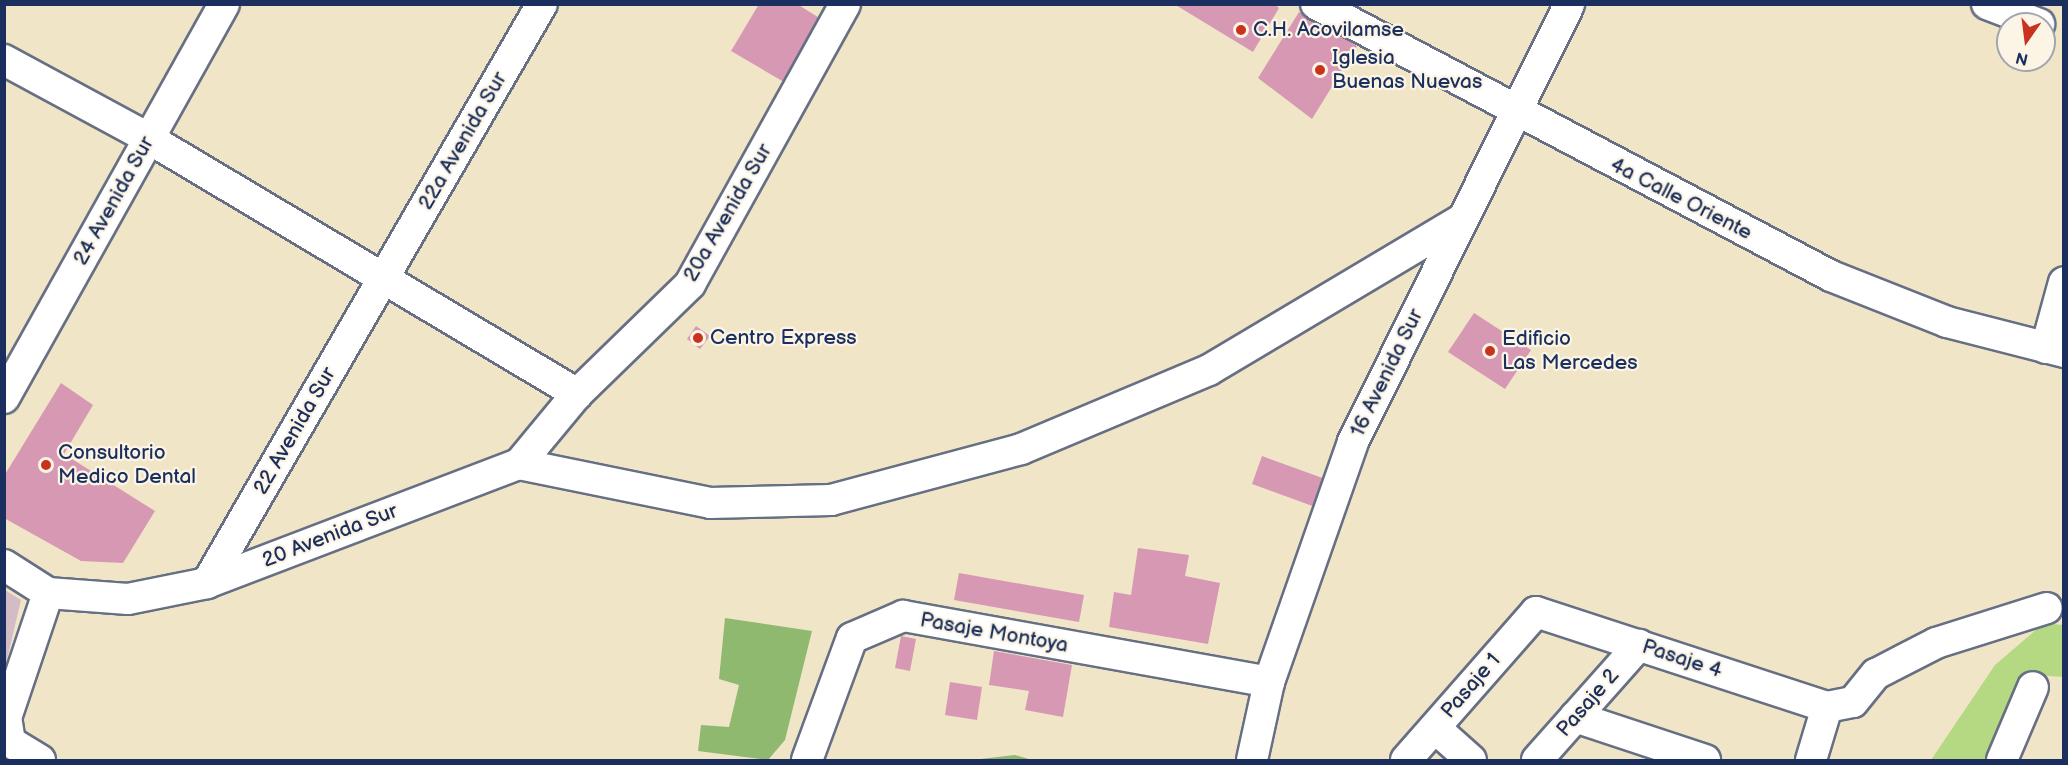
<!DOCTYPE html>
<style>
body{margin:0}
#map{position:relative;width:2068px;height:765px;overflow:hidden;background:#f0e5c7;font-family:"Balsamiq Sans",sans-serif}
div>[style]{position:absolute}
.industrial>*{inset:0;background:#d2bdc6}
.green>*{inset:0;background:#b5d982}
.forest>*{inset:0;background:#90b970}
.building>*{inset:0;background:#d798b4}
.roads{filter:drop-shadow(2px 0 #666f83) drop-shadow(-2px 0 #666f83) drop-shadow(0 2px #666f83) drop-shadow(0 -2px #666f83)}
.minor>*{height:30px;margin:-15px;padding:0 15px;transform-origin:15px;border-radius:15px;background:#fff}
.dots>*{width:16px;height:16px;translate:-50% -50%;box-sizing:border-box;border:3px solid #fcf5e5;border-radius:50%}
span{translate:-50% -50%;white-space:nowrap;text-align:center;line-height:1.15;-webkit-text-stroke:4.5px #fcf5e5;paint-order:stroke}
.poi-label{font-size:21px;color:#1b2f5e}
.left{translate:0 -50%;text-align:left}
.street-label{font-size:21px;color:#1b2f5e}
.frame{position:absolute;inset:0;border:6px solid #1b2f5e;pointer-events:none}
.north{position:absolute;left:1996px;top:12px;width:60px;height:60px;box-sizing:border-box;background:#fcf5e5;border:2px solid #a2a6af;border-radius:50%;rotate:194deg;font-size:16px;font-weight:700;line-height:24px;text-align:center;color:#1b2f5e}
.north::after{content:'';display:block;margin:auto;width:21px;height:27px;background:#c8321e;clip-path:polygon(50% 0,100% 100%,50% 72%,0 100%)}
</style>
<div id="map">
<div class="industrial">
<div style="clip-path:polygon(5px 590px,21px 600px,5px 668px)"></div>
</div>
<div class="green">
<div style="clip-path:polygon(2044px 623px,2063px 625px,2063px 677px,2035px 675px,1995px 760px,1931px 760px,1995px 665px)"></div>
</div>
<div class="forest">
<div style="clip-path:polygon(725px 618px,812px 631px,785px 740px,768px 760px,698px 751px,701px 725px,729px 727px,739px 685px,719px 679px)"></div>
<div style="clip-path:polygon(1015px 755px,1032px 760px,972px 760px)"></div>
</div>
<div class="building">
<div style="clip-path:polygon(759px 4px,797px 4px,821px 19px,784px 82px,731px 51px)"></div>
<div style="clip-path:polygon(1174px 4px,1274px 4px,1279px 8px,1253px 52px)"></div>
<div style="clip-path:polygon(1299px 12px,1357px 46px,1312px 119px,1258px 78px)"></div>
<div style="clip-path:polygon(1474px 313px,1531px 350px,1505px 389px,1448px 352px)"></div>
<div style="clip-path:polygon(696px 326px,710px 336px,700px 349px,687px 339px)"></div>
<div style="clip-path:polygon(61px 383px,93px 405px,64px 454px,155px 511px,123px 563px,81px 561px,4px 518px,4px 476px)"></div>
<div style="clip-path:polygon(1262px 456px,1328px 480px,1318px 508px,1252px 484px)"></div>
<div style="clip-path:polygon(1138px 548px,1189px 555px,1185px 576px,1220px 583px,1208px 644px,1109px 627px,1114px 592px,1131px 595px)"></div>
<div style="clip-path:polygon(959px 573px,1084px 595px,1079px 622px,954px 600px)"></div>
<div style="clip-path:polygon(901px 636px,916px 639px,910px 671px,895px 668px)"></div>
<div style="clip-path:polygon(994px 651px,1072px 665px,1063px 717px,1025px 710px,1029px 691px,989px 685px)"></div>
<div style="clip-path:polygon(950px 682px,982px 687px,977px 720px,945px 715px)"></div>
</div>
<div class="roads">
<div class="minor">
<div style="left:1316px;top:4px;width:582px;rotate:27.84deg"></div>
<div style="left:1831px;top:276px;width:125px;rotate:21.6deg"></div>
<div style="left:1947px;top:322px;width:121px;rotate:14.4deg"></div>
<div style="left:1987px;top:4px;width:56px;rotate:21deg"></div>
<div style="left:4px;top:60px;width:164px;rotate:28.4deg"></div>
<div style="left:148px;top:138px;width:500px;rotate:30.8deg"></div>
<div style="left:2046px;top:348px;width:68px;rotate:-74.7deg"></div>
<div style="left:4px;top:398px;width:451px;rotate:-60.8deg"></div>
<div style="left:519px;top:464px;width:195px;rotate:11.5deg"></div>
<div style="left:710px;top:503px;width:121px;rotate:-1.4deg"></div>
<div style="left:831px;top:500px;width:197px;rotate:-15deg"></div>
<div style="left:1021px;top:449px;width:204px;rotate:-22.8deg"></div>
<div style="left:1209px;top:370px;width:295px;rotate:-30.8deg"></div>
<div style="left:4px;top:565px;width:52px;rotate:32.5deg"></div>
<div style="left:48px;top:593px;width:80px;rotate:4.3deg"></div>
<div style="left:128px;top:599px;width:81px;rotate:-11.4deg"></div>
<div style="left:207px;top:583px;width:334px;rotate:-20.9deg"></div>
<div style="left:519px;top:464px;width:91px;rotate:-50.4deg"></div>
<div style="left:577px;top:394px;width:158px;rotate:-44.2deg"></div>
<div style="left:690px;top:284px;width:320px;rotate:-61deg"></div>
<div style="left:207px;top:583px;width:669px;rotate:-59.95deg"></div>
<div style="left:1575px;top:717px;width:137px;rotate:18.3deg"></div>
<div style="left:1435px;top:728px;width:48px;rotate:41.6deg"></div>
<div style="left:40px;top:760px;width:35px;rotate:-149deg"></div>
<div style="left:10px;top:742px;width:24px;rotate:-99deg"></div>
<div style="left:6px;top:718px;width:132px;rotate:-71.4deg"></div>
<div style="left:807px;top:760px;width:130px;rotate:-69.8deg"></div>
<div style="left:852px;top:638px;width:56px;rotate:-23.3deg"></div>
<div style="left:903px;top:616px;width:372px;rotate:10.2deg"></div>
<div style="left:1252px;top:760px;width:80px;rotate:-77.7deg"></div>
<div style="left:1269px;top:682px;width:254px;rotate:-70.7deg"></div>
<div style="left:1353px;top:442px;width:488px;rotate:-63.7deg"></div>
<div style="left:1406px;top:760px;width:197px;rotate:-48.7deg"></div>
<div style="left:1536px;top:612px;width:306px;rotate:18.1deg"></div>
<div style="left:1827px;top:707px;width:26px;rotate:-11deg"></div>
<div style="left:1853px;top:702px;width:36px;rotate:-51deg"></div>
<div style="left:1876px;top:674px;width:68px;rotate:-27.3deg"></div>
<div style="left:1936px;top:643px;width:116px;rotate:-17.5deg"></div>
<div style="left:1537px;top:760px;width:154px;rotate:-48.4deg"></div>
<div style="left:1811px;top:760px;width:55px;rotate:-73.2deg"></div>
<div style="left:2002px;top:760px;width:79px;rotate:-67deg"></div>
</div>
</div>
<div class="dots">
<div style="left:1241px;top:30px;background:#c8321e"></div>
<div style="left:1320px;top:70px;background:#c8321e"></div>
<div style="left:698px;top:338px;background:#c8321e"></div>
<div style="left:1490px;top:351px;background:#c8321e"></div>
<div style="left:46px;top:465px;background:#c8321e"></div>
</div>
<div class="poi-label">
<span class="left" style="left:1253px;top:30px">C.H. Acovilamse</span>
<span class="left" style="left:1332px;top:70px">Iglesia<br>Buenas Nuevas</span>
<span class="left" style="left:710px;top:338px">Centro Express</span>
<span class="left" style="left:1502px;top:351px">Edificio<br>Las Mercedes</span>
<span class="left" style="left:58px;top:465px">Consultorio<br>Medico Dental</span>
</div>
<div class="street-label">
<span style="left:463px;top:141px;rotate:-60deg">22a Avenida Sur</span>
<span style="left:1681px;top:199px;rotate:27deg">4a Calle Oriente</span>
<span style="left:114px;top:201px;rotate:-61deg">24 Avenida Sur</span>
<span style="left:728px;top:213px;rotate:-60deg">20a Avenida Sur</span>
<span style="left:1387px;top:373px;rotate:-64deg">16 Avenida Sur</span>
<span style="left:295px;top:431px;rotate:-60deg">22 Avenida Sur</span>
<span style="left:330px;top:536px;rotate:-21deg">20 Avenida Sur</span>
<span style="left:994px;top:633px;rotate:10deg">Pasaje Montoya</span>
<span style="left:1682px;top:659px;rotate:18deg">Pasaje 4</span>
<span style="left:1471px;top:686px;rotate:-49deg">Pasaje 1</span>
<span style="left:1588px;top:703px;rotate:-49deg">Pasaje 2</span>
</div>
<div class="frame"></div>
<div class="north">N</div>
</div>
